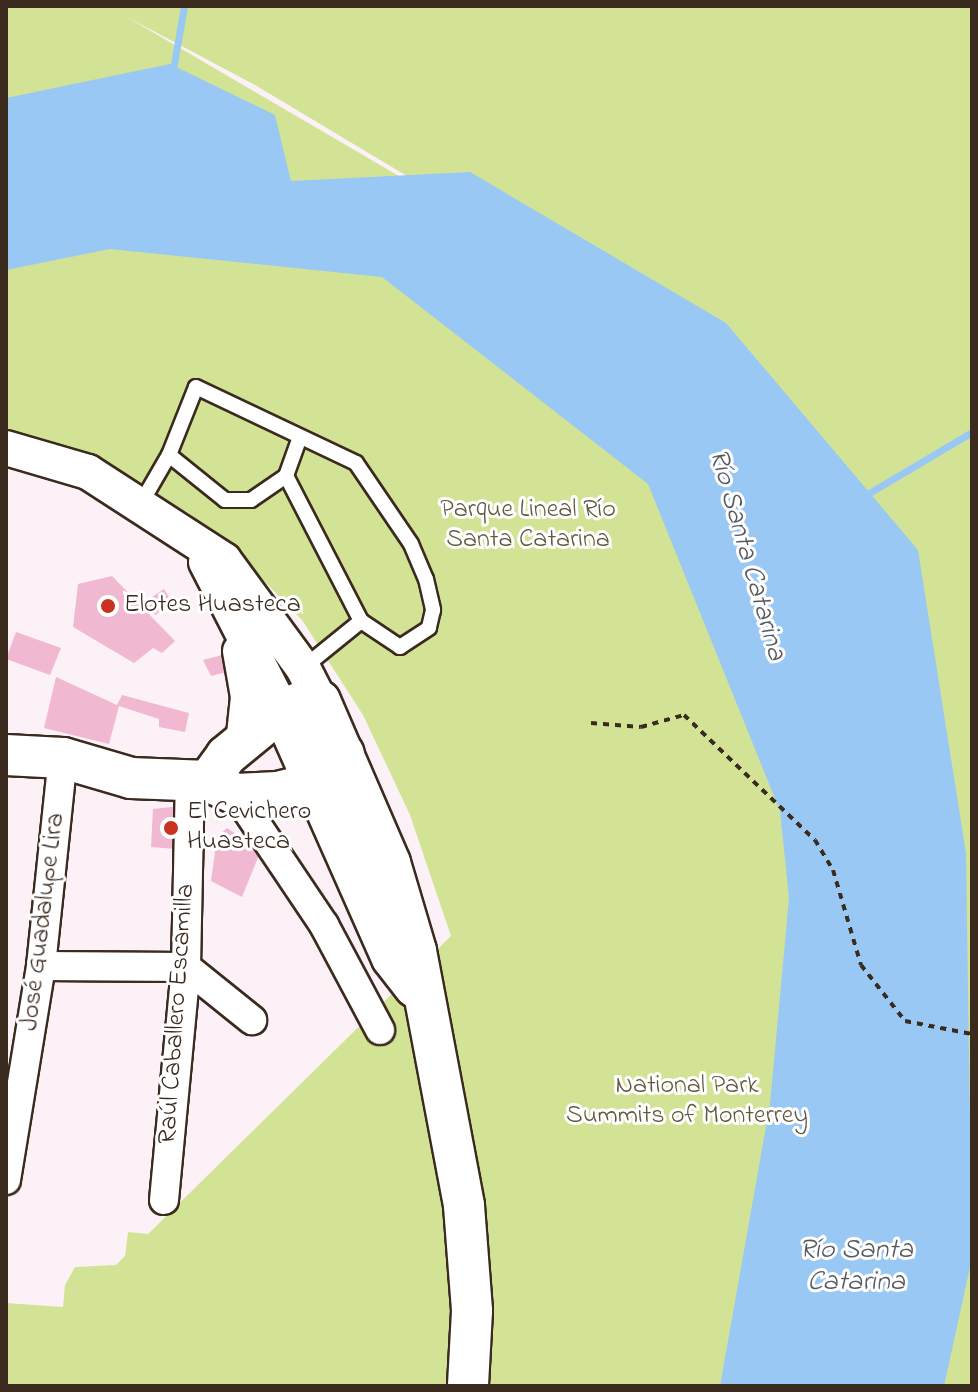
<!DOCTYPE html>
<meta charset="utf-8">
<style>
body{margin:0}
#map{position:relative;width:978px;height:1392px;overflow:hidden;background:#fcf1f6;font-family:"Indie Flower",sans-serif}
div>[style]{position:absolute}
.green>*{inset:0;background:#d3e396}
.water>*{inset:0;background:#98c8f3}
.stream>*{height:7px;margin:-3.5px;padding:0 3.5px;transform-origin:3.5px;border-radius:3.5px;background:#98c8f3}
.building>*{inset:0;background:#f0b9d1}
.path>*{height:4px;margin-top:-2px;transform-origin:0;background:repeating-linear-gradient(90deg,#3b2a1e 0 6px,transparent 0 12px)}
.roads{filter:drop-shadow(2px 0 #3b2a1e) drop-shadow(-2px 0 #3b2a1e) drop-shadow(0 2px #3b2a1e) drop-shadow(0 -2px #3b2a1e)}
.service>*{height:14px;margin:-7px;padding:0 7px;transform-origin:7px;border-radius:7px;background:#fff}
.minor>*{height:28px;margin:-14px;padding:0 14px;transform-origin:14px;border-radius:14px;background:#fff}
.tertiary>*{height:34px;margin:-17px;padding:0 17px;transform-origin:17px;border-radius:17px;background:#fff}
.secondary>*{height:40px;margin:-20px;padding:0 20px;transform-origin:20px;border-radius:20px;background:#fff}
.dots>*{width:22px;height:22px;translate:-50% -50%;box-sizing:border-box;border:4px solid #fff;border-radius:50%}
span{translate:-50% -50%;white-space:nowrap;text-align:center;line-height:1.15;-webkit-text-stroke:6px #fff;paint-order:stroke}
.park-label{font-size:26px;color:#61583c}
.poi-label{font-size:26px;color:#3b2a1e}
.left{translate:0 -50%;text-align:left}
.street-label{font-size:26px;color:#3b2a1e}
.water-label{font-size:28px;color:#57595e;font-style:italic}
.frame{position:absolute;inset:0;border:8px solid #3b2a1e;pointer-events:none}
</style>
<div id="map">
<div class="green">
<div style="clip-path:polygon(evenodd,6px 6px,972px 6px,972px 1386px,6px 1386px,6px 1303px,63px 1307px,65px 1285px,75px 1267px,116px 1265px,125px 1256px,128px 1232px,148px 1234px,451px 936px,410px 815px,363px 715px,302px 620px,222px 538px,187px 512px,113px 473px,6px 437px,6px 6px,127px 17px,255px 85px,607px 296px,606px 297px,127px 17px)"></div>
</div>
<div class="water">
<div style="clip-path:polygon(170px 64px,275px 115px,291px 181px,470px 172px,726px 323px,918px 550px,966px 853px,972px 1258px,944px 1386px,720px 1386px,770px 1104px,789px 898px,780px 811px,648px 484px,382px 277px,110px 249px,6px 270px,6px 98px)"></div>
</div>
<div class="stream">
<div style="left:172px;top:75px;width:70px;rotate:-80.1deg"></div>
<div style="left:864px;top:496px;width:126px;rotate:-30.7deg"></div>
</div>
<div class="building">
<div style="clip-path:polygon(112px 576px,175px 641px,162px 653px,153px 648px,134px 663px,73px 627px,78px 584px)"></div>
<div style="clip-path:polygon(164px 589px,173px 604px,155px 615px,146px 601px)"></div>
<div style="clip-path:polygon(16px 632px,61px 648px,50px 675px,6px 659px)"></div>
<div style="clip-path:polygon(222px 655px,227px 672px,211px 676px,203px 660px)"></div>
<div style="clip-path:polygon(56px 677px,117px 705px,122px 695px,189px 713px,185px 732px,159px 727px,159px 719px,119px 706px,109px 744px,44px 728px)"></div>
<div style="clip-path:polygon(190px 805px,189px 850px,151px 847px,153px 809px)"></div>
<div style="clip-path:polygon(227px 828px,261px 850px,242px 897px,211px 881px,217px 837px)"></div>
</div>
<div class="path">
<div style="left:591px;top:723px;width:50px;rotate:4.6deg"></div>
<div style="left:641px;top:727px;width:45px;rotate:-15.6deg"></div>
<div style="left:684px;top:715px;width:181px;rotate:43.7deg"></div>
<div style="left:815px;top:840px;width:35px;rotate:59deg"></div>
<div style="left:833px;top:870px;width:99px;rotate:73.6deg"></div>
<div style="left:861px;top:965px;width:71px;rotate:51.8deg"></div>
<div style="left:905px;top:1021px;width:68px;rotate:11deg"></div>
</div>
<div class="roads">
<div class="service">
<div style="left:169px;top:455px;width:72px;rotate:38.8deg"></div>
<div style="left:225px;top:500px;width:26px"></div>
<div style="left:251px;top:500px;width:42px;rotate:-34.4deg"></div>
<div style="left:286px;top:476px;width:41px;rotate:-70.3deg"></div>
<div style="left:140px;top:505px;width:58px;rotate:-59.9deg"></div>
<div style="left:169px;top:455px;width:73px;rotate:-68.3deg"></div>
<div style="left:196px;top:387px;width:177px;rotate:25.4deg"></div>
<div style="left:356px;top:463px;width:98px;rotate:55.8deg"></div>
<div style="left:411px;top:544px;width:38px;rotate:67deg"></div>
<div style="left:426px;top:579px;width:32px;rotate:77deg"></div>
<div style="left:433px;top:610px;width:18px;rotate:103deg"></div>
<div style="left:429px;top:628px;width:35px;rotate:147deg"></div>
<div style="left:400px;top:647px;width:47px;rotate:-146.3deg"></div>
<div style="left:361px;top:621px;width:163px;rotate:-117.3deg"></div>
<div style="left:303px;top:668px;width:75px;rotate:-39deg"></div>
</div>
<div class="minor">
<div style="left:236px;top:794px;width:158px;rotate:56.1deg"></div>
<div style="left:324px;top:925px;width:119px;rotate:61.9deg"></div>
<div style="left:41px;top:966px;width:145px;rotate:0.4deg"></div>
<div style="left:186px;top:967px;width:85px;rotate:38.8deg"></div>
<div style="left:6px;top:1180px;width:217px;rotate:-80.7deg"></div>
<div style="left:41px;top:966px;width:209px;rotate:-84deg"></div>
<div style="left:164px;top:1200px;width:234px;rotate:-84.6deg"></div>
<div style="left:186px;top:967px;width:188px;rotate:-88.8deg"></div>
</div>
<div class="tertiary">
<div style="left:6px;top:448px;width:85px;rotate:16.3deg"></div>
<div style="left:88px;top:472px;width:162px;rotate:32.9deg"></div>
<div style="left:224px;top:560px;width:134px;rotate:53.8deg"></div>
<div style="left:303px;top:668px;width:37px;rotate:63deg"></div>
<div style="left:206px;top:562px;width:166px;rotate:62.8deg"></div>
<div style="left:240px;top:651px;width:47px;rotate:80.1deg"></div>
<div style="left:248px;top:697px;width:47px;rotate:96.1deg"></div>
</div>
<div class="secondary">
<div style="left:282px;top:710px;width:271px;rotate:66.1deg"></div>
<div style="left:392px;top:958px;width:37px;rotate:52deg"></div>
<div style="left:6px;top:755px;width:57px;rotate:3deg"></div>
<div style="left:63px;top:758px;width:71px;rotate:16.4deg"></div>
<div style="left:131px;top:778px;width:77px;rotate:2.2deg"></div>
<div style="left:208px;top:781px;width:31px;rotate:25deg"></div>
<div style="left:236px;top:794px;width:42px;rotate:-2.7deg"></div>
<div style="left:278px;top:792px;width:37px;rotate:-14deg"></div>
<div style="left:314px;top:783px;width:42px;rotate:-45deg"></div>
<div style="left:208px;top:781px;width:31px;rotate:-54deg"></div>
<div style="left:226px;top:756px;width:72px;rotate:-39.4deg"></div>
<div style="left:282px;top:710px;width:28px;rotate:-23deg"></div>
<div style="left:308px;top:699px;width:12px;rotate:9deg"></div>
<div style="left:320px;top:701px;width:176px;rotate:66.6deg"></div>
<div style="left:390px;top:863px;width:92px;rotate:73.5deg"></div>
<div style="left:416px;top:951px;width:259px;rotate:79.3deg"></div>
<div style="left:464px;top:1206px;width:105px;rotate:85.6deg"></div>
<div style="left:472px;top:1311px;width:75px;rotate:93.1deg"></div>
</div>
</div>
<div class="dots">
<div style="left:108px;top:606px;background:#c8321e"></div>
<div style="left:171px;top:828px;background:#c8321e"></div>
</div>
<div class="park-label">
<span style="left:528px;top:526px">Parque Lineal Río<br>Santa Catarina</span>
<span style="left:687px;top:1102px">National Park<br>Summits of Monterrey</span>
</div>
<div class="poi-label">
<span class="left" style="left:124px;top:606px">Elotes Huasteca</span>
<span class="left" style="left:187px;top:828px">El Cevichero<br>Huasteca</span>
</div>
<div class="street-label">
<span style="left:44px;top:922px;rotate:-83deg">José Guadalupe Lira</span>
<span style="left:178px;top:1014px;rotate:-86deg">Raúl Caballero Escamilla</span>
</div>
<div class="water-label">
<span style="left:746px;top:555px;rotate:74deg">Río Santa Catarina</span>
<span style="left:856px;top:1267px">Río Santa<br>Catarina</span>
</div>
<div class="frame"></div>
</div>
